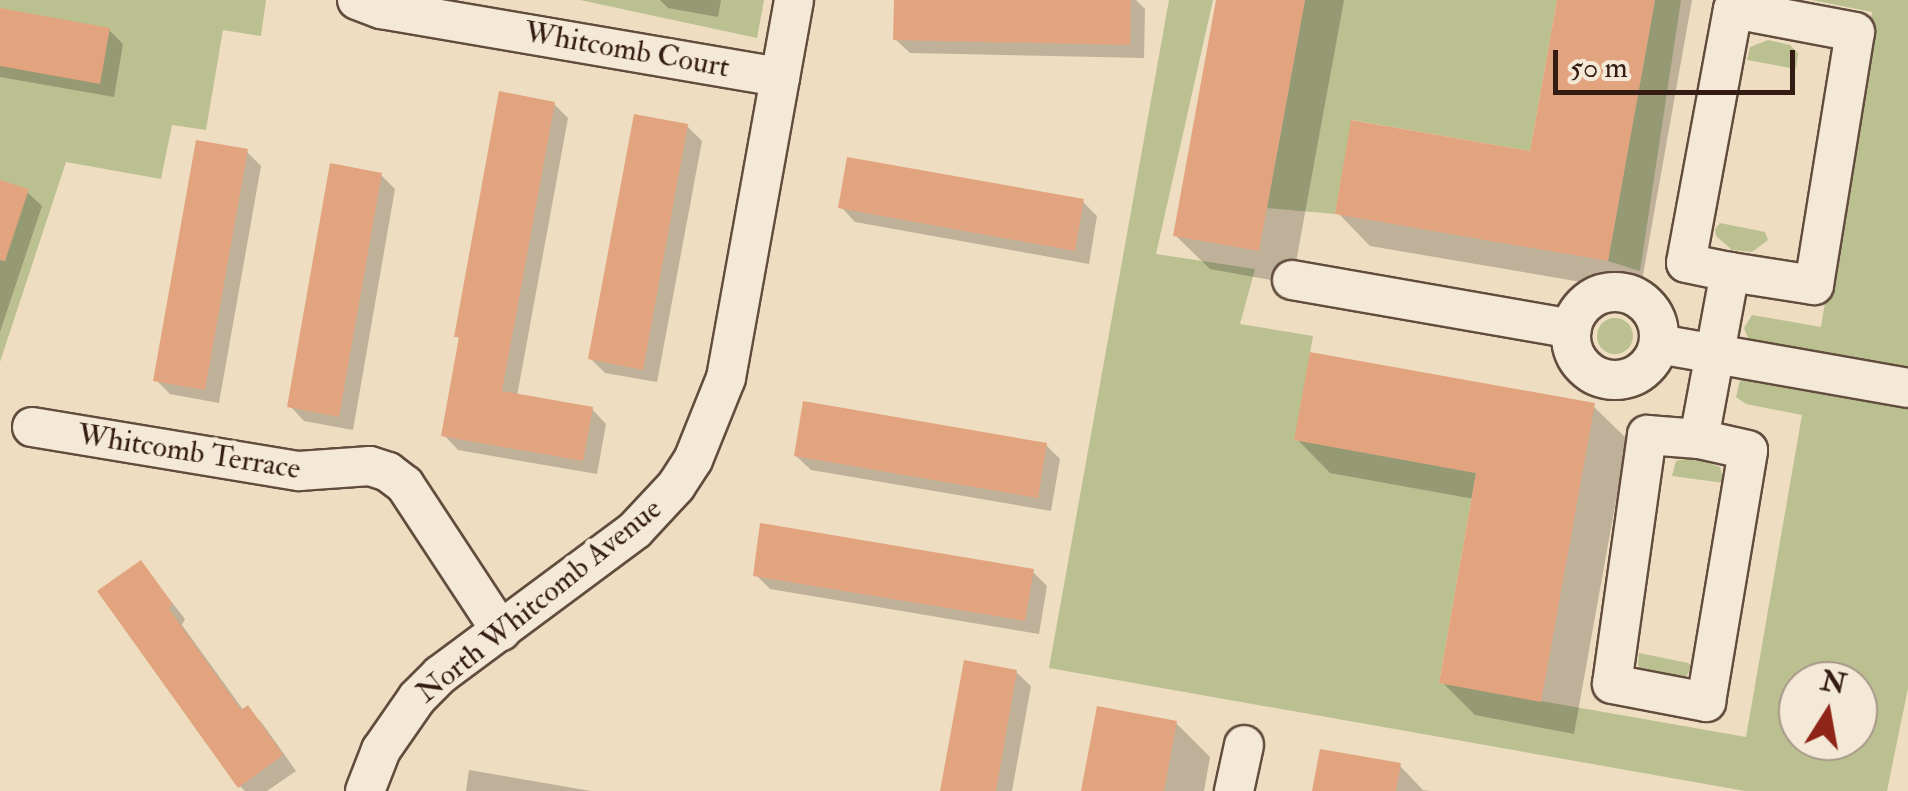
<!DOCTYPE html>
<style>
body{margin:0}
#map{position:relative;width:1908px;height:791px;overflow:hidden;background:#eeddc0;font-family:"IM FELL Double Pica",serif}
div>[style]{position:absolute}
.green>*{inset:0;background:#bbc091}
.round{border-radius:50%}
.shadow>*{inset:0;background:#0003}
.building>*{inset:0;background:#e2a47e}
.roads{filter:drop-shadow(2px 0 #624c3e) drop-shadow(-2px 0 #624c3e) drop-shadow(0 2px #624c3e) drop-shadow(0 -2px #624c3e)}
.minor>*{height:38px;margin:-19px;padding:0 19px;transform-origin:19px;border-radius:19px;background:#f4e9d6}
.minor>.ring{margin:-19px;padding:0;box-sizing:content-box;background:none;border:38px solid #f4e9d6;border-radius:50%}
span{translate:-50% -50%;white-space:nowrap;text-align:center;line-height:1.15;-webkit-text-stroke:10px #f4e9d6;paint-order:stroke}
.street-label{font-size:30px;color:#341c12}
.north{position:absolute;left:1778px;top:661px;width:100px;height:100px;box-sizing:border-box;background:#f4e9d6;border:2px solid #a79788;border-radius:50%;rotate:11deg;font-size:28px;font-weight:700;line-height:40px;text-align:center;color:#341c12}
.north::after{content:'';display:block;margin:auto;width:35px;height:45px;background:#8f2418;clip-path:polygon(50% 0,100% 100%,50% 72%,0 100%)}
.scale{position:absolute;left:1553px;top:50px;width:242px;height:45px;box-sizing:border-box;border:5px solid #341c12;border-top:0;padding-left:12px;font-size:30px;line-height:35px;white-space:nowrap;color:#341c12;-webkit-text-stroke:8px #f4e9d6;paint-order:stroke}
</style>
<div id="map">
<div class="green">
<div style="clip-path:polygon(0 0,266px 0,261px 36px,223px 30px,206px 130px,172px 125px,161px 179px,66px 162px,0 362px)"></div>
<div style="clip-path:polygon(580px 0,764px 0,757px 38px)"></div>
<div style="clip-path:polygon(evenodd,1169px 0,1213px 0,1156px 254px,1255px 269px,1240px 324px,1313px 336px,1295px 440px,1476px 473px,1439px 683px,1746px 737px,1802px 415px,1746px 404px,1736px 397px,1740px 380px,1908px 409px,1908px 688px,1887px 791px,1745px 791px,1049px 668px,1169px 0,1798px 681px,1858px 681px,1858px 741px,1798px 741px,1798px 681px)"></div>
<div style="clip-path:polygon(1305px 0,1557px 0,1530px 151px,1352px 120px,1335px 214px,1267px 208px)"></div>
<div style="clip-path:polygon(1655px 0,1681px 0,1640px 271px,1608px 261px)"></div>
<div style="clip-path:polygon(1811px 0,1908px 0,1908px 372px,1749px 341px,1744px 328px,1752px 315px,1821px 327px,1872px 12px)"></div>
<div style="clip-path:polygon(1768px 40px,1790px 45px,1798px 53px,1796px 69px,1747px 60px,1750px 47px)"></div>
<div style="clip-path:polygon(1720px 223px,1765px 232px,1768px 240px,1752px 252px,1732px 250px,1716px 236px,1715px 229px)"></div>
<div class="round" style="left:1597px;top:318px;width:36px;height:36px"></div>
<div style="clip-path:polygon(1692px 457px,1720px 467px,1724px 483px,1672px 476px,1676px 461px)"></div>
<div style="clip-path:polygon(1639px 653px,1688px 663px,1692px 666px,1684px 680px,1646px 676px,1638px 665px)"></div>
</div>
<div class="shadow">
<div style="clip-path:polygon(660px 0,721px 0,718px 17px,668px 8px)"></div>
<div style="clip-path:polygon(896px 0,1136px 0,1145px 9px,1144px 58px,910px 53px,895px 39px)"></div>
<div style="clip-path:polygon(1219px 0,1344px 0,1292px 284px,1210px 269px,1176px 236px)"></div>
<div style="clip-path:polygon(1559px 0,1692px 0,1640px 292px,1370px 246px,1338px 213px,1532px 154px)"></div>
<div style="clip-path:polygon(0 10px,109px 30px,123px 44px,114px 97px,0 77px)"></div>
<div style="clip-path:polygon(554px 104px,568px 118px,517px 396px,592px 409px,606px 424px,597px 474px,458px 450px,444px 435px,461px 340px,456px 336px)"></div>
<div style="clip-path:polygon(687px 126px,702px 141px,657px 382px,605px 373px,591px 359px)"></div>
<div style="clip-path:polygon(247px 152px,261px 166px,219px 403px,170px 394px,156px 380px)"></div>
<div style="clip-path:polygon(381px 175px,395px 189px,353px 430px,304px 421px,290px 406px)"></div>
<div style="clip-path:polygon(0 183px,27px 192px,42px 206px,0 332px)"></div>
<div style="clip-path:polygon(1083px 202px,1097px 216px,1089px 264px,855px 222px,841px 207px)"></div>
<div style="clip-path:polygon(1593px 406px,1627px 439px,1574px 734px,1475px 715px,1442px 682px,1474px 499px,1330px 473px,1297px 439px)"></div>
<div style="clip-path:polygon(1046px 445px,1060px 459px,1051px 511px,811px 470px,796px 456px)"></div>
<div style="clip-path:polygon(141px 563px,185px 619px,182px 625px,244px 711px,248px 709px,262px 723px,296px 771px,267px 791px,245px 791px,240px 786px)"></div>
<div style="clip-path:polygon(1033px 572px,1047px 586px,1039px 634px,770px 589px,756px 575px)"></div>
<div style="clip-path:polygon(1016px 672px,1031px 686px,1012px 791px,943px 791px)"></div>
<div style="clip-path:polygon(1176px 723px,1210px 757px,1204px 791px,1083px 791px)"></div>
<div style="clip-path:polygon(1400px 766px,1423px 790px,1431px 791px,1315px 791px)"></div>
<div style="clip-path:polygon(469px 770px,591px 791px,466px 791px)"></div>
</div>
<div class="building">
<div style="clip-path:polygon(894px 0,1131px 0,1130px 45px,893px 40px)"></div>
<div style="clip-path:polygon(1216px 0,1305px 0,1259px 251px,1173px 236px)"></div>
<div style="clip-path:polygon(1557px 0,1655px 0,1608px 261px,1335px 214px,1351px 120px,1530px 151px)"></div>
<div style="clip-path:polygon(0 8px,110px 28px,100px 84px,0 66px)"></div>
<div style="clip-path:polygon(499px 91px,555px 102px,502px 391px,593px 407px,583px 461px,441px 436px,459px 337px,454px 337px)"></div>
<div style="clip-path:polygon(634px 114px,688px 124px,643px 370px,588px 359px)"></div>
<div style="clip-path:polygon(196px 140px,248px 149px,205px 390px,153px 381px)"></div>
<div style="clip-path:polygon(847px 157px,1084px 199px,1075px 251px,838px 208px)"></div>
<div style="clip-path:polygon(330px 163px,382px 173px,339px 417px,287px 407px)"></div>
<div style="clip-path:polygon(0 180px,29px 189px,5px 261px,0 260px)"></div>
<div style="clip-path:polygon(1310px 352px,1595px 403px,1541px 702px,1439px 683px,1476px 473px,1294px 440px)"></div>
<div style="clip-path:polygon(803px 401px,1047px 443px,1038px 498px,794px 456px)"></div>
<div style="clip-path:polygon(760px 523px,1034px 569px,1025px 621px,753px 576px)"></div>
<div style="clip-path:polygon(141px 560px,172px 603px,169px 609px,241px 710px,248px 705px,283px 755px,238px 788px,97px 591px)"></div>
<div style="clip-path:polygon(964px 660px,1017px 670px,996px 791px,940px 791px)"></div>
<div style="clip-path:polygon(1097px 706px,1177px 721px,1164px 791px,1081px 791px)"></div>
<div style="clip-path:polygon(1320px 749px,1401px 763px,1396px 791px,1312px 791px)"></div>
</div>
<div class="roads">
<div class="minor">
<div style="left:357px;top:0;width:26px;rotate:21deg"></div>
<div style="left:381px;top:9px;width:405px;rotate:9.7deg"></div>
<div style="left:1292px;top:280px;width:284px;rotate:9.9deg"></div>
<div class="ring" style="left:1571px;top:292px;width:50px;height:50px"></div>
<div style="left:1659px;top:344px;width:253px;rotate:10deg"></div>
<div style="left:32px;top:427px;width:271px;rotate:9.4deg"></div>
<div style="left:299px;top:471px;width:71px;rotate:-4deg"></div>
<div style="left:370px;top:466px;width:19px;rotate:18deg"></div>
<div style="left:388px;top:472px;width:21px;rotate:37deg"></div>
<div style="left:405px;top:485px;width:175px;rotate:56.7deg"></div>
<div style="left:1699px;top:439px;width:52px;rotate:-175.6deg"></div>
<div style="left:1647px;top:435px;width:251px;rotate:98deg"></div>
<div style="left:1612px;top:684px;width:96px;rotate:10.8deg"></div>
<div style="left:1706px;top:702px;width:255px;rotate:-80.5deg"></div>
<div style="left:1748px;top:450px;width:50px;rotate:-167.3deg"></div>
<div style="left:1699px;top:439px;width:170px;rotate:-79.5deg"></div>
<div style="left:1730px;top:272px;width:85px;rotate:8.8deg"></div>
<div style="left:1814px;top:285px;width:256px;rotate:-80.8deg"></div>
<div style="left:1855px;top:32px;width:124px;rotate:-169.3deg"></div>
<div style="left:1733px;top:9px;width:258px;rotate:100.5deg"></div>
<div style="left:1686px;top:263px;width:45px;rotate:11.6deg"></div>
<div style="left:365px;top:791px;width:44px;rotate:-68.7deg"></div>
<div style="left:381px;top:750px;width:63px;rotate:-55.3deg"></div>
<div style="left:417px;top:698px;width:33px;rotate:-45deg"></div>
<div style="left:440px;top:675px;width:243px;rotate:-36.6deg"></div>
<div style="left:635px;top:530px;width:60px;rotate:-47deg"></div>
<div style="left:676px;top:486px;width:31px;rotate:-57deg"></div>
<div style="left:693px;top:460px;width:88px;rotate:-68.1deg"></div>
<div style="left:726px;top:378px;width:384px;rotate:-79.8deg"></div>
<div style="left:1234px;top:791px;width:47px;rotate:-77.7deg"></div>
</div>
</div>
<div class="street-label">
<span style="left:627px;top:50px;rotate:10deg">Whitcomb Court</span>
<span style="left:189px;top:452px;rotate:9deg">Whitcomb Terrace</span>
<span style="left:539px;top:601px;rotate:-39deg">North Whitcomb Avenue</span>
</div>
<div class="north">N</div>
<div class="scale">50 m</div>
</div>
